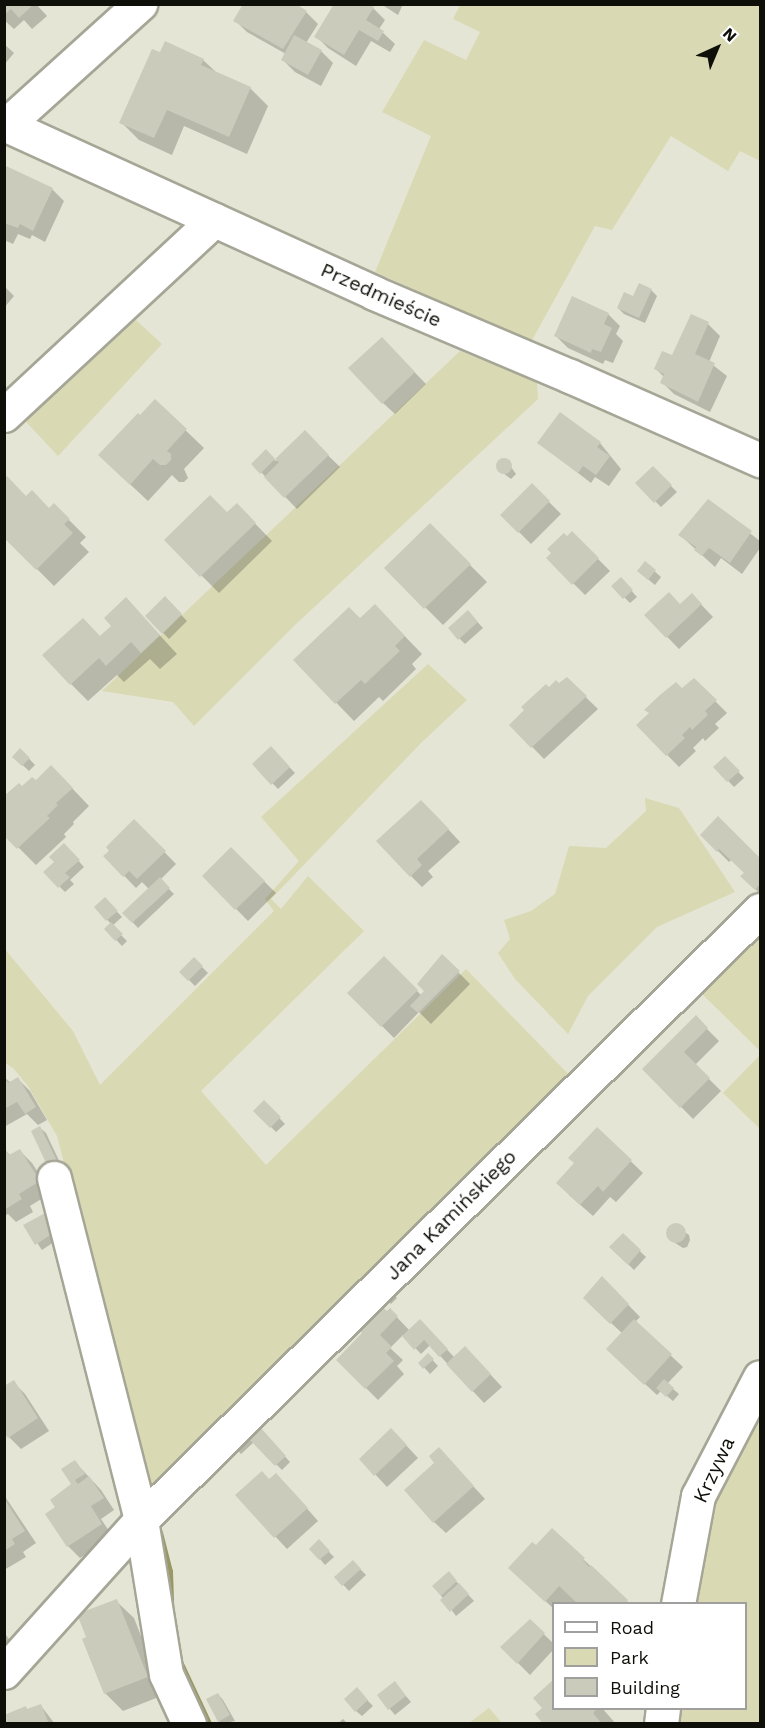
<!DOCTYPE html>
<meta charset="utf-8">
<style>
body{margin:0}
#map{position:relative;width:765px;height:1728px;overflow:hidden;background:#e5e5d5;font-family:"Work Sans",sans-serif}
div>[style]{position:absolute}
.green>*{inset:0;background:#d9d9b4}
.shadow>*{inset:0;background:#0003}
.stream>*{height:8px;margin:-4px;padding:0 4px;transform-origin:4px;border-radius:4px;background:#999763}
.building>*{inset:0;background:#cbcbbc}
.round{border-radius:50%}
.roads{filter:drop-shadow(2px 0 #a6a697) drop-shadow(-2px 0 #a6a697) drop-shadow(0 2px #a6a697) drop-shadow(0 -2px #a6a697)}
.minor>*{height:33px;margin:-16.5px;padding:0 16.5px;transform-origin:16.5px;border-radius:16.5px;background:#fff}
span{translate:-50% -50%;white-space:nowrap;text-align:center;line-height:1.15;-webkit-text-stroke:4.5px #fff;paint-order:stroke}
.street-label{font-size:20px;color:#0f0f09}
.frame{position:absolute;inset:0;border:6px solid #0f0f09;pointer-events:none}
.legend{position:absolute;left:552px;top:1602px;width:195px;height:108px;box-sizing:border-box;background:#fff;border:2px solid #9f9f9d;margin:0;padding:8px 10px;list-style:none;font-size:18px;color:#0f0f09}
.legend li{display:flex;align-items:center;gap:12px;height:30px}
.legend b{width:30px;border:2px solid #9f9f9d}
.north{position:absolute;left:687px;top:18px;width:60px;height:60px;-webkit-text-stroke:4px #fff;paint-order:stroke;rotate:44deg;font-size:16px;font-weight:700;line-height:24px;text-align:center;color:#0f0f09}
.north::after{content:'';display:block;margin:auto;width:21px;height:27px;background:#0f0f09;clip-path:polygon(50% 0,100% 100%,50% 72%,0 100%)}
</style>
<div id="map">
<div class="green">
<div style="clip-path:polygon(460px 5px,760px 5px,760px 161px,740px 151px,728px 171px,671px 136px,612px 230px,595px 226px,531px 342px,375px 272px,431px 136px,382px 112px,424px 40px,466px 60px,480px 32px,453px 19px)"></div>
<div style="clip-path:polygon(125px 310px,162px 344px,58px 456px,15px 410px)"></div>
<div style="clip-path:polygon(460px 351px,537px 382px,538px 399px,296px 624px,194px 726px,173px 702px,102px 691px)"></div>
<div style="clip-path:polygon(428px 664px,467px 700px,421px 743px,271px 899px,281px 909px,308px 876px,364px 931px,201px 1091px,266px 1165px,466px 969px,577px 1083px,144px 1495px,103px 1311px,57px 1136px,28px 1086px,13px 1068px,5px 1063px,4px 948px,73px 1031px,100px 1085px,274px 911px,265px 899px,299px 861px,261px 817px)"></div>
<div style="clip-path:polygon(645px 798px,679px 808px,735px 892px,657px 927px,588px 996px,568px 1034px,515px 979px,498px 953px,510px 939px,504px 920px,531px 911px,555px 894px,569px 846px,606px 848px,646px 811px)"></div>
<div style="clip-path:polygon(760px 923px,760px 1051px,694px 986px)"></div>
<div style="clip-path:polygon(760px 1055px,760px 1129px,723px 1093px)"></div>
<div style="clip-path:polygon(760px 1394px,760px 1723px,668px 1724px,670px 1709px,746px 1708px,746px 1604px,689px 1603px,710px 1489px)"></div>
<div style="clip-path:polygon(489px 1708px,502px 1723px,469px 1723px)"></div>
</div>
<div class="shadow">
<div style="clip-path:polygon(4px 4px,36px 4px,47px 16px,32px 29px,24px 20px,14px 29px,4px 20px)"></div>
<div style="clip-path:polygon(381px 4px,403px 4px,398px 15px)"></div>
<div style="clip-path:polygon(373px 8px,385px 20px,379px 29px,395px 44px,390px 52px,371px 41px,356px 66px,328px 48px,316px 36px)"></div>
<div style="clip-path:polygon(306px 12px,318px 24px,306px 43px,321px 51px,333px 63px,321px 86px,295px 72px,283px 60px,286px 54px,247px 32px,235px 20px)"></div>
<div style="clip-path:polygon(4px 44px,14px 53px,4px 65px)"></div>
<div style="clip-path:polygon(161px 54px,203px 60px,217px 73px,250px 88px,268px 106px,247px 154px,184px 126px,172px 155px,139px 140px,121px 122px)"></div>
<div style="clip-path:polygon(7px 168px,52px 189px,64px 201px,45px 242px,32px 235px,30px 239px,18px 234px,13px 244px,4px 240px)"></div>
<div style="clip-path:polygon(4px 286px,14px 296px,4px 308px)"></div>
<div style="clip-path:polygon(651px 290px,657px 296px,645px 323px,624px 314px,618px 308px)"></div>
<div style="clip-path:polygon(608px 314px,620px 326px,616px 334px,623px 341px,613px 363px,605px 360px,603px 364px,568px 348px,556px 336px)"></div>
<div style="clip-path:polygon(692px 316px,708px 324px,720px 336px,709px 362px,727px 376px,710px 412px,674px 394px,662px 382px,664px 377px,656px 369px,673px 357px)"></div>
<div style="clip-path:polygon(394px 351px,426px 384px,395px 414px,383px 403px)"></div>
<div style="clip-path:polygon(155px 401px,204px 448px,184px 469px,188px 478px,184px 482px,179px 482px,172px 475px,148px 501px,118px 473px,140px 417px)"></div>
<div style="clip-path:polygon(305px 433px,340px 467px,297px 509px,253px 464px,266px 452px,276px 461px)"></div>
<div style="clip-path:polygon(539px 443px,600px 443px,621px 469px,609px 486px,595px 477px,591px 483px)"></div>
<div style="clip-path:polygon(506px 460px,516px 474px,511px 479px,499px 470px,498px 464px)"></div>
<div style="clip-path:polygon(653px 468px,677px 492px,661px 507px,637px 483px)"></div>
<div style="clip-path:polygon(532px 485px,561px 514px,531px 544px,502px 515px)"></div>
<div style="clip-path:polygon(27px 498px,49px 510px,54px 505px,86px 537px,80px 543px,89px 552px,54px 586px,4px 536px)"></div>
<div style="clip-path:polygon(708px 501px,760px 541px,760px 548px,742px 574px,721px 558px,715px 567px,680px 535px)"></div>
<div style="clip-path:polygon(237px 505px,272px 541px,219px 593px,166px 540px,228px 514px)"></div>
<div style="clip-path:polygon(430px 525px,487px 582px,443px 625px,386px 568px)"></div>
<div style="clip-path:polygon(572px 533px,610px 571px,585px 595px,548px 558px)"></div>
<div style="clip-path:polygon(645px 563px,661px 577px,655px 585px,644px 576px)"></div>
<div style="clip-path:polygon(621px 579px,637px 597px,630px 603px,613px 586px)"></div>
<div style="clip-path:polygon(692px 595px,713px 617px,679px 649px,646px 615px,680px 606px)"></div>
<div style="clip-path:polygon(165px 598px,187px 621px,169px 639px,147px 616px)"></div>
<div style="clip-path:polygon(468px 612px,483px 628px,465px 644px,450px 629px)"></div>
<div style="clip-path:polygon(143px 617px,177px 654px,160px 669px,150px 659px,124px 682px,117px 675px,88px 701px,71px 684px,100px 637px)"></div>
<div style="clip-path:polygon(360px 620px,392px 623px,422px 654px,412px 664px,416px 669px,383px 701px,379px 697px,354px 721px,295px 660px)"></div>
<div style="clip-path:polygon(567px 679px,598px 709px,544px 759px,511px 725px,549px 689px)"></div>
<div style="clip-path:polygon(694px 680px,727px 713px,715px 724px,719px 728px,705px 741px,703px 738px,693px 748px,696px 751px,679px 767px,638px 725px)"></div>
<div style="clip-path:polygon(271px 748px,295px 773px,278px 789px,254px 764px)"></div>
<div style="clip-path:polygon(21px 750px,35px 765px,29px 771px,14px 757px)"></div>
<div style="clip-path:polygon(725px 758px,744px 778px,734px 787px,715px 767px)"></div>
<div style="clip-path:polygon(36px 782px,69px 785px,89px 806px,73px 822px,74px 824px,64px 834px,66px 837px,36px 865px,4px 833px,22px 789px)"></div>
<div style="clip-path:polygon(433px 813px,460px 842px,428px 871px,433px 877px,422px 887px,411px 876px)"></div>
<div style="clip-path:polygon(718px 818px,760px 860px,760px 894px,743px 876px,746px 873px,732px 859px,729px 862px,702px 835px)"></div>
<div style="clip-path:polygon(134px 821px,176px 864px,160px 880px,174px 894px,138px 928px,124px 913px,149px 889px,142px 882px,136px 888px,105px 856px)"></div>
<div style="clip-path:polygon(64px 845px,84px 867px,70px 880px,74px 884px,65px 892px,45px 872px,56px 862px)"></div>
<div style="clip-path:polygon(231px 849px,276px 893px,248px 921px,204px 876px)"></div>
<div style="clip-path:polygon(105px 899px,122px 917px,112px 926px,127px 941px,122px 946px,106px 929px,111px 924px,96px 907px)"></div>
<div style="clip-path:polygon(442px 956px,470px 984px,431px 1024px,419px 1012px,394px 1038px,349px 993px,384px 958px,422px 996px)"></div>
<div style="clip-path:polygon(194px 959px,208px 973px,195px 986px,181px 972px)"></div>
<div style="clip-path:polygon(696px 1018px,719px 1041px,695px 1065px,721px 1091px,693px 1119px,644px 1069px)"></div>
<div style="clip-path:polygon(4px 1077px,11px 1083px,18px 1079px,30px 1091px,47px 1120px,38px 1125px,27px 1114px,4px 1127px)"></div>
<div style="clip-path:polygon(264px 1102px,285px 1124px,276px 1132px,255px 1111px)"></div>
<div style="clip-path:polygon(40px 1128px,46px 1133px,62px 1167px,54px 1170px)"></div>
<div style="clip-path:polygon(597px 1129px,643px 1173px,616px 1202px,610px 1197px,593px 1216px,569px 1195px,576px 1164px)"></div>
<div style="clip-path:polygon(4px 1149px,11px 1156px,20px 1151px,32px 1163px,51px 1193px,30px 1206px,33px 1212px,16px 1222px,8px 1214px,4px 1216px)"></div>
<div style="clip-path:polygon(25px 1225px,63px 1236px,42px 1250px)"></div>
<div style="clip-path:polygon(674px 1225px,689px 1235px,690px 1240px,687px 1247px,683px 1248px,669px 1239px,669px 1228px)"></div>
<div style="clip-path:polygon(623px 1235px,646px 1257px,634px 1270px,611px 1247px)"></div>
<div style="clip-path:polygon(602px 1278px,640px 1317px,635px 1322px,683px 1367px,667px 1384px,679px 1394px,673px 1401px,661px 1391px,657px 1395px,620px 1361px,623px 1334px,596px 1309px)"></div>
<div style="clip-path:polygon(387px 1288px,397px 1298px,391px 1304px,381px 1294px)"></div>
<div style="clip-path:polygon(390px 1310px,410px 1331px,420px 1321px,455px 1358px,477px 1360px,502px 1387px,484px 1403px,430px 1345px,421px 1354px,403px 1335px,390px 1348px,403px 1360px,397px 1366px,404px 1374px,378px 1400px,338px 1360px)"></div>
<div style="clip-path:polygon(428px 1355px,438px 1366px,430px 1374px,420px 1363px)"></div>
<div style="clip-path:polygon(13px 1382px,25px 1394px,49px 1431px,21px 1449px,9px 1437px)"></div>
<div style="clip-path:polygon(257px 1426px,290px 1462px,282px 1470px,254px 1442px,241px 1454px,230px 1442px)"></div>
<div style="clip-path:polygon(403px 1442px,418px 1458px,387px 1487px,361px 1459px)"></div>
<div style="clip-path:polygon(439px 1449px,485px 1499px,446px 1533px,434px 1522px)"></div>
<div style="clip-path:polygon(75px 1462px,101px 1490px,114px 1510px,101px 1519px,113px 1537px,80px 1558px,68px 1546px,57px 1508px,73px 1484px)"></div>
<div style="clip-path:polygon(270px 1481px,288px 1487px,318px 1521px,287px 1549px,237px 1495px)"></div>
<div style="clip-path:polygon(4px 1495px,36px 1543px,23px 1552px,26px 1557px,4px 1570px)"></div>
<div style="clip-path:polygon(552px 1530px,584px 1560px,630px 1604px,554px 1604px,554px 1609px,528px 1585px,536px 1547px)"></div>
<div style="clip-path:polygon(319px 1542px,334px 1557px,325px 1565px,320px 1559px)"></div>
<div style="clip-path:polygon(353px 1562px,366px 1575px,349px 1591px,336px 1577px)"></div>
<div style="clip-path:polygon(454px 1579px,474px 1601px,456px 1616px,434px 1586px)"></div>
<div style="clip-path:polygon(116px 1601px,134px 1618px,164px 1695px,123px 1711px,105px 1693px)"></div>
<div style="clip-path:polygon(530px 1621px,554px 1644px,554px 1649px,530px 1675px,502px 1647px)"></div>
<div style="clip-path:polygon(4px 1632px,13px 1645px,4px 1651px)"></div>
<div style="clip-path:polygon(400px 1689px,411px 1702px,395px 1715px,379px 1696px)"></div>
<div style="clip-path:polygon(218px 1694px,223px 1700px,235px 1721px,221px 1724px,219px 1721px)"></div>
<div style="clip-path:polygon(362px 1695px,373px 1706px,362px 1716px,356px 1711px)"></div>
<div style="clip-path:polygon(41px 1706px,55px 1724px,4px 1724px,28px 1711px)"></div>
<div style="clip-path:polygon(554px 1708px,602px 1708px,616px 1724px,545px 1724px)"></div>
<div style="clip-path:polygon(343px 1719px,348px 1724px,337px 1724px)"></div>
</div>
<div class="stream">
<div style="left:159px;top:1533px;width:40px;rotate:75.6deg"></div>
<div style="left:169px;top:1572px;width:34px;rotate:88deg"></div>
<div style="left:178px;top:1660px;width:71px;rotate:64.9deg"></div>
</div>
<div class="building">
<div style="clip-path:polygon(4px 4px,34px 4px,19px 18px,11px 9px,4px 15px)"></div>
<div style="clip-path:polygon(243px 4px,296px 4px,307px 11px,283px 49px,233px 21px)"></div>
<div style="clip-path:polygon(334px 4px,369px 4px,374px 7px,366px 20px,384px 31px,378px 41px,359px 30px,344px 55px,314px 37px)"></div>
<div style="clip-path:polygon(294px 35px,322px 50px,308px 75px,281px 60px)"></div>
<div style="clip-path:polygon(165px 41px,204px 59px,201px 65px,251px 87px,229px 137px,167px 110px,154px 138px,119px 123px,152px 49px,160px 52px)"></div>
<div style="clip-path:polygon(6px 166px,53px 188px,33px 231px,20px 224px,18px 228px,4px 223px)"></div>
<div style="clip-path:polygon(639px 283px,652px 289px,639px 318px,617px 308px,624px 292px,633px 296px)"></div>
<div style="clip-path:polygon(572px 296px,609px 313px,604px 324px,612px 328px,601px 352px,592px 349px,591px 353px,554px 336px)"></div>
<div style="clip-path:polygon(691px 314px,709px 322px,695px 354px,715px 363px,698px 402px,660px 383px,664px 374px,654px 369px,662px 351px,672px 355px)"></div>
<div style="clip-path:polygon(382px 337px,415px 372px,382px 404px,348px 368px)"></div>
<div style="clip-path:polygon(155px 399px,187px 429px,167px 451px,171px 454px,171px 460px,166px 465px,160px 465px,153px 459px,130px 485px,98px 455px,138px 413px,140px 415px)"></div>
<div style="clip-path:polygon(560px 412px,601px 442px,597px 447px,610px 456px,596px 475px,583px 466px,578px 473px,537px 443px)"></div>
<div style="clip-path:polygon(305px 430px,329px 455px,284px 498px,264px 477px,279px 462px,275px 459px)"></div>
<div style="clip-path:polygon(266px 449px,275px 459px,260px 474px,251px 464px)"></div>
<div class="round" style="left:496px;top:458px;width:16px;height:16px"></div>
<div style="clip-path:polygon(653px 466px,672px 485px,654px 503px,635px 483px)"></div>
<div style="clip-path:polygon(7px 476px,26px 496px,32px 490px,49px 508px,54px 503px,70px 519px,64px 524px,73px 533px,36px 570px,4px 538px,4px 479px)"></div>
<div style="clip-path:polygon(532px 483px,550px 501px,518px 533px,500px 515px)"></div>
<div style="clip-path:polygon(210px 495px,227px 512px,237px 503px,256px 523px,200px 577px,164px 540px)"></div>
<div style="clip-path:polygon(708px 499px,752px 531px,730px 563px,709px 548px,702px 556px,694px 550px,696px 547px,678px 535px)"></div>
<div style="clip-path:polygon(430px 523px,471px 564px,424px 609px,384px 568px)"></div>
<div style="clip-path:polygon(572px 531px,599px 558px,572px 585px,546px 558px,551px 553px,547px 549px,564px 533px,567px 536px)"></div>
<div style="clip-path:polygon(645px 561px,656px 570px,648px 580px,637px 571px)"></div>
<div style="clip-path:polygon(621px 577px,633px 590px,623px 599px,611px 586px)"></div>
<div style="clip-path:polygon(669px 592px,680px 604px,692px 593px,702px 604px,666px 638px,644px 615px)"></div>
<div style="clip-path:polygon(165px 596px,182px 614px,162px 634px,145px 616px)"></div>
<div style="clip-path:polygon(126px 597px,160px 635px,141px 653px,131px 642px,106px 666px,99px 658px,70px 685px,42px 655px,83px 618px,100px 636px,111px 626px,104px 618px)"></div>
<div style="clip-path:polygon(375px 604px,405px 636px,395px 646px,400px 651px,365px 684px,361px 680px,335px 704px,293px 660px,349px 607px,360px 618px)"></div>
<div style="clip-path:polygon(468px 610px,478px 622px,458px 640px,448px 628px)"></div>
<div style="clip-path:polygon(567px 677px,587px 696px,531px 748px,509px 725px,524px 710px,521px 707px,546px 684px,549px 687px,556px 680px,559px 683px)"></div>
<div style="clip-path:polygon(694px 678px,717px 700px,705px 711px,708px 715px,692px 730px,690px 727px,682px 735px,685px 738px,666px 756px,636px 725px,649px 713px,644px 710px,660px 695px,676px 682px,682px 688px)"></div>
<div style="clip-path:polygon(271px 746px,290px 767px,271px 785px,252px 764px)"></div>
<div style="clip-path:polygon(20px 748px,30px 758px,22px 766px,12px 757px)"></div>
<div style="clip-path:polygon(725px 756px,740px 771px,727px 782px,713px 767px)"></div>
<div style="clip-path:polygon(51px 765px,73px 788px,56px 803px,58px 805px,47px 816px,50px 818px,17px 849px,4px 836px,4px 796px,19px 783px,22px 786px,32px 777px,36px 780px)"></div>
<div style="clip-path:polygon(421px 800px,449px 829px,417px 859px,422px 865px,410px 877px,376px 841px)"></div>
<div style="clip-path:polygon(718px 816px,760px 858px,760px 884px,755px 890px,740px 876px,744px 873px,719px 849px,717px 852px,700px 835px)"></div>
<div style="clip-path:polygon(134px 819px,166px 851px,137px 879px,129px 871px,123px 877px,103px 856px,109px 851px,106px 847px)"></div>
<div style="clip-path:polygon(64px 843px,80px 860px,65px 873px,70px 877px,58px 888px,43px 872px,54px 862px,49px 857px)"></div>
<div style="clip-path:polygon(231px 847px,265px 881px,235px 910px,202px 876px)"></div>
<div style="clip-path:polygon(160px 877px,170px 888px,132px 923px,122px 913px)"></div>
<div style="clip-path:polygon(105px 897px,118px 911px,106px 921px,94px 907px)"></div>
<div style="clip-path:polygon(111px 922px,123px 934px,115px 941px,104px 929px)"></div>
<div style="clip-path:polygon(442px 954px,460px 971px,418px 1013px,410px 1006px,424px 991px,417px 984px)"></div>
<div style="clip-path:polygon(384px 956px,418px 990px,381px 1027px,347px 993px)"></div>
<div style="clip-path:polygon(194px 957px,203px 966px,188px 981px,179px 972px)"></div>
<div style="clip-path:polygon(696px 1015px,708px 1028px,684px 1052px,710px 1078px,680px 1108px,642px 1069px)"></div>
<div style="clip-path:polygon(4px 1077px,8px 1083px,18px 1077px,36px 1107px,25px 1114px,17px 1102px,4px 1109px)"></div>
<div style="clip-path:polygon(264px 1100px,281px 1117px,270px 1128px,253px 1111px)"></div>
<div style="clip-path:polygon(40px 1126px,57px 1161px,47px 1165px,31px 1131px)"></div>
<div style="clip-path:polygon(597px 1127px,632px 1160px,603px 1192px,598px 1186px,580px 1205px,556px 1183px,574px 1163px,568px 1158px)"></div>
<div style="clip-path:polygon(4px 1147px,9px 1155px,20px 1149px,40px 1181px,19px 1194px,22px 1199px,4px 1210px)"></div>
<div style="clip-path:polygon(49px 1211px,58px 1230px,35px 1245px,23px 1225px)"></div>
<div class="round" style="left:666px;top:1223px;width:20px;height:20px"></div>
<div style="clip-path:polygon(623px 1233px,641px 1250px,628px 1265px,609px 1247px)"></div>
<div style="clip-path:polygon(602px 1276px,629px 1304px,610px 1324px,583px 1298px)"></div>
<div style="clip-path:polygon(380px 1305px,387px 1311px,390px 1308px,398px 1316px,380px 1335px,392px 1347px,386px 1353px,394px 1361px,365px 1389px,336px 1360px,362px 1333px,356px 1328px)"></div>
<div style="clip-path:polygon(420px 1319px,448px 1349px,439px 1357px,424px 1340px,414px 1350px,402px 1336px)"></div>
<div style="clip-path:polygon(634px 1319px,672px 1354px,644px 1385px,606px 1349px)"></div>
<div style="clip-path:polygon(465px 1346px,491px 1374px,472px 1392px,446px 1364px)"></div>
<div style="clip-path:polygon(428px 1353px,434px 1359px,423px 1369px,418px 1363px)"></div>
<div style="clip-path:polygon(664px 1379px,674px 1388px,666px 1397px,656px 1388px)"></div>
<div style="clip-path:polygon(14px 1380px,38px 1418px,8px 1438px,4px 1433px,4px 1386px)"></div>
<div style="clip-path:polygon(252px 1418px,286px 1456px,275px 1466px,247px 1437px)"></div>
<div style="clip-path:polygon(391px 1428px,407px 1445px,374px 1476px,359px 1459px)"></div>
<div style="clip-path:polygon(439px 1447px,474px 1486px,433px 1523px,404px 1490px,434px 1463px,429px 1456px)"></div>
<div style="clip-path:polygon(75px 1460px,85px 1474px,75px 1480px,78px 1484px,89px 1476px,104px 1498px,91px 1506px,102px 1524px,67px 1547px,45px 1514px,55px 1507px,50px 1500px,71px 1484px,61px 1469px)"></div>
<div style="clip-path:polygon(262px 1471px,269px 1479px,276px 1473px,308px 1508px,274px 1538px,235px 1495px)"></div>
<div style="clip-path:polygon(4px 1498px,25px 1531px,12px 1539px,15px 1544px,4px 1551px)"></div>
<div style="clip-path:polygon(552px 1528px,585px 1558px,583px 1560px,589px 1567px,591px 1565px,628px 1600px,625px 1604px,578px 1604px,559px 1586px,545px 1602px,508px 1568px,532px 1542px,536px 1545px)"></div>
<div style="clip-path:polygon(319px 1539px,330px 1551px,319px 1560px,309px 1549px)"></div>
<div style="clip-path:polygon(353px 1560px,361px 1569px,342px 1586px,334px 1577px)"></div>
<div style="clip-path:polygon(449px 1571px,457px 1581px,441px 1596px,432px 1586px)"></div>
<div style="clip-path:polygon(459px 1583px,469px 1594px,450px 1612px,440px 1600px)"></div>
<div style="clip-path:polygon(117px 1599px,148px 1677px,104px 1694px,82px 1639px,86px 1637px,77px 1614px)"></div>
<div style="clip-path:polygon(530px 1619px,545px 1633px,517px 1664px,500px 1647px)"></div>
<div style="clip-path:polygon(554px 1679px,554px 1708px,598px 1708px,593px 1713px,602px 1724px,543px 1724px,535px 1714px,542px 1708px,533px 1698px)"></div>
<div style="clip-path:polygon(395px 1681px,406px 1696px,388px 1710px,377px 1695px)"></div>
<div style="clip-path:polygon(357px 1687px,368px 1700px,355px 1712px,344px 1699px)"></div>
<div style="clip-path:polygon(218px 1693px,230px 1715px,218px 1722px,206px 1699px)"></div>
<div style="clip-path:polygon(41px 1704px,49px 1724px,4px 1724px,4px 1715px,26px 1706px,27px 1709px)"></div>
</div>
<div class="roads">
<div class="minor">
<div style="left:4px;top:124px;width:407px;rotate:24.5deg"></div>
<div style="left:374px;top:293px;width:213px;rotate:23deg"></div>
<div style="left:570px;top:376px;width:208px;rotate:23.9deg"></div>
<div style="left:6px;top:125px;width:181px;rotate:-42.1deg"></div>
<div style="left:4px;top:415px;width:287px;rotate:-42.9deg"></div>
<div style="left:54px;top:1178px;width:353px;rotate:75.7deg"></div>
<div style="left:141px;top:1520px;width:156px;rotate:80.8deg"></div>
<div style="left:166px;top:1674px;width:55px;rotate:65.3deg"></div>
<div style="left:678px;top:1604px;width:110px;rotate:-79.5deg"></div>
<div style="left:698px;top:1496px;width:134px;rotate:-62.5deg"></div>
<div style="left:4px;top:1672px;width:205px;rotate:-48deg"></div>
<div style="left:141px;top:1520px;width:869px;rotate:-44.58deg"></div>
<div style="left:661px;top:1724px;width:16px;rotate:-83deg"></div>
</div>
</div>
<div class="street-label">
<span style="left:381px;top:295px;rotate:24deg">Przedmieście</span>
<span style="left:451px;top:1215px;rotate:-45deg">Jana Kamińskiego</span>
<span style="left:714px;top:1470px;rotate:-65deg">Krzywa</span>
</div>
<div class="frame"></div>
<ul class="legend">
<li><b style="height:8px;background:#fff"></b>Road</li>
<li><b style="height:16px;background:#d9d9b4"></b>Park</li>
<li><b style="height:16px;background:#cbcbbc"></b>Building</li>
</ul>
<div class="north">N</div>
</div>
